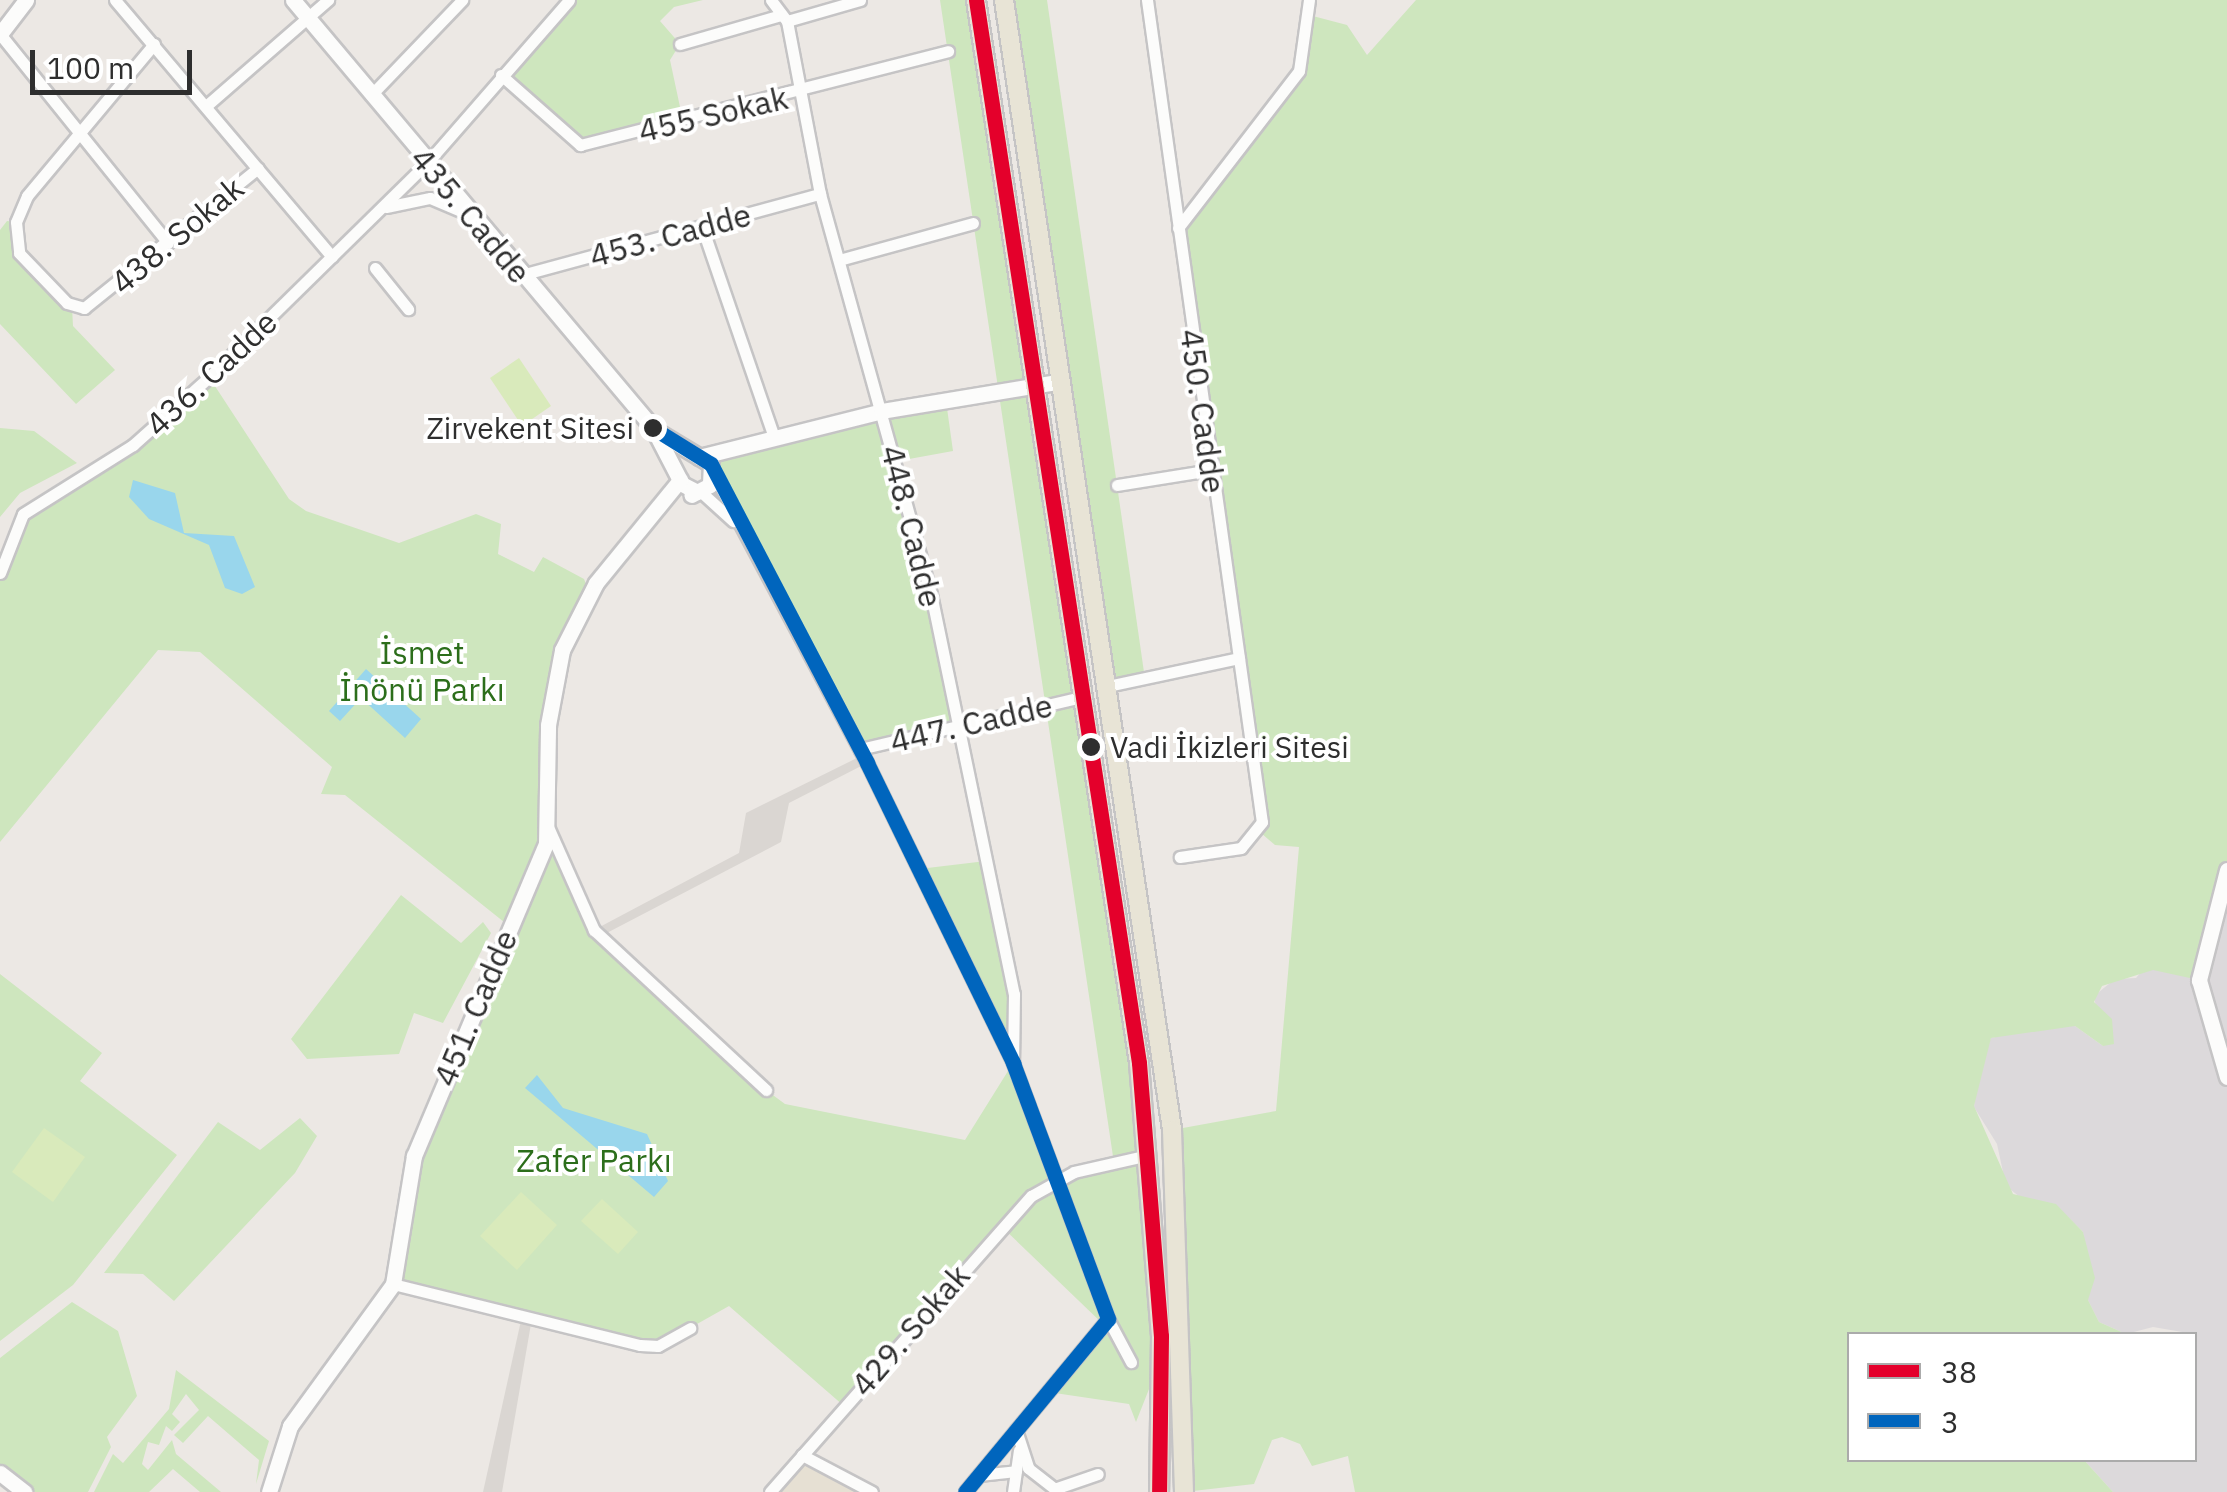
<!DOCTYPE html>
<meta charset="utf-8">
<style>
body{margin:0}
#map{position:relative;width:2227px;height:1492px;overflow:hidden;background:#ece8e4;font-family:"IBM Plex Sans",sans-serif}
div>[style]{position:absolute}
.industrial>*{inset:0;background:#dcd9db}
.education>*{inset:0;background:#e6e0d3}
.green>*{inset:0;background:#cee6be}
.pitch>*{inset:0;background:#d9eabb}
.plaza>*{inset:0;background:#dad6d2}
.water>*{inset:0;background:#99d6ec}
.roads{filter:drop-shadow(2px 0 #c5c4c5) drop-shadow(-2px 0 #c5c4c5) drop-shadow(0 2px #c5c4c5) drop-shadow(0 -2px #c5c4c5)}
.street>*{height:11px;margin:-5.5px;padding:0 5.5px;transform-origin:5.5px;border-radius:5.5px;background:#fcfcfb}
.secondary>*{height:15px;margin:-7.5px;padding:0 7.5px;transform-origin:7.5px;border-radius:7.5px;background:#fcfcfb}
.primary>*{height:18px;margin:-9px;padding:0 9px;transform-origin:9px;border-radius:9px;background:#e8e4d6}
.bus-1>*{height:15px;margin:-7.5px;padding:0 7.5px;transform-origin:7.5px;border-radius:7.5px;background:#e4002b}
.bus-2>*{height:15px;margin:-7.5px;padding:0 7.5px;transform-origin:7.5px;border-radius:7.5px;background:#0065bd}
.dots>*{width:28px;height:28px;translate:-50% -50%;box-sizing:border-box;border:5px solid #fff;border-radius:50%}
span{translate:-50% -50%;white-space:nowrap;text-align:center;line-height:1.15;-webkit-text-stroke:8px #fff;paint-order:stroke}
.bus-label{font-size:30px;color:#2e2e2e}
.right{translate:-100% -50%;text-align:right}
.left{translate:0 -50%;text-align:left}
.street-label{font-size:32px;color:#2e2e2e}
.park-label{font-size:32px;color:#2c6e1b}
.legend{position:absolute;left:1847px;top:1332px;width:350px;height:130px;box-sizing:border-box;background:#fff;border:2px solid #ababab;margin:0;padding:12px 18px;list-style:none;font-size:30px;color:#2e2e2e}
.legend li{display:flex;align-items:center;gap:20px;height:50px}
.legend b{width:50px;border:2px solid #ababab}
.scale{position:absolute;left:30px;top:50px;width:162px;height:45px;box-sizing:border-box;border:5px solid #2e2e2e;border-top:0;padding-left:12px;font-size:30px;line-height:35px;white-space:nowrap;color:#2e2e2e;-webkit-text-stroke:8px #fff;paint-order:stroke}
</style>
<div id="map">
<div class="industrial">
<div style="clip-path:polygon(2227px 870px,2227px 1492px,2113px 1492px,2084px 1460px,2194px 1460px,2194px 1334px,2153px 1327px,2126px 1334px,2099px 1322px,2088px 1300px,2083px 1232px,2056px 1205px,2025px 1201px,2006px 1186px,1997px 1144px,1974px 1107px,1978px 1069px,1991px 1038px,2044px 1026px,2075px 1026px,2103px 1046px,2094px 996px,2115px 979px,2136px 978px)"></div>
</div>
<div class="education">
<div style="clip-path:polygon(802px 1455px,872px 1492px,770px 1492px)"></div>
</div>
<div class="green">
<div style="clip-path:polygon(569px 0,703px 0,674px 7px,660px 21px,680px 44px,670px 60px,683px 121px,580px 145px,501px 75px)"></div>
<div style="clip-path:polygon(940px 0,976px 0,1150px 1155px,1153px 1379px,1136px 1422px,1129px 1404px,1048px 1392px,1104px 1325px,1002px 1227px,844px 1406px,729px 1306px,658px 1346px,393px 1284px,406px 1187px,509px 926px,345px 795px,321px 794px,332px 767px,200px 652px,158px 650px,0 842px,0 573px,15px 525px,114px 459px,209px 377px,289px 499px,306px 511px,399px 543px,476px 514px,501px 524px,498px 554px,534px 572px,543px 557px,584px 579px,588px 589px,554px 671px,548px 828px,595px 930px,766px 1090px,785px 1104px,965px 1140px,1013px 1063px,919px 869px,986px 861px,1014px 994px,1013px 1063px,1058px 1177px,1114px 1163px)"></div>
<div style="clip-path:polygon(1004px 0,1047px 0,1145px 679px,1103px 687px)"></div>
<div style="clip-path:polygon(1416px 0,2227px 0,2227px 870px,2199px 980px,2153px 970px,2102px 986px,2094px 1002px,2112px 1019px,2114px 1044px,2103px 1046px,2075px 1026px,1991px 1038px,1974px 1106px,2013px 1194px,2056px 1204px,2083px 1232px,2095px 1278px,2088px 1300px,2099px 1322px,2126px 1334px,1850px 1334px,1850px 1460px,2084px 1460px,2113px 1492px,1355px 1492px,1348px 1456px,1312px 1466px,1300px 1444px,1282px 1437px,1272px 1440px,1254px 1484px,1184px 1492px,1172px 1130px,1276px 1111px,1299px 847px,1275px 845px,1261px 833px,1178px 228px,1299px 71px,1309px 15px,1347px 25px,1367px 55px)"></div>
<div style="clip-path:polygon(7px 221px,16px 222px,15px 244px,72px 307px,73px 326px,115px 370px,76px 404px,0 324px,0 230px)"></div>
<div style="clip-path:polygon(946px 401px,953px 451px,898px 461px,957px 722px,860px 749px,715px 469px,727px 455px)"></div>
<div style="clip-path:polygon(0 428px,34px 431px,77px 463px,20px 493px,0 517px)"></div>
<div style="clip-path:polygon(401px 895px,461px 943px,483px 922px,491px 933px,443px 1023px,414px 1013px,399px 1054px,307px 1059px,291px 1039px)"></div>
<div style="clip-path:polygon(0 974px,102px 1053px,80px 1081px,177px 1155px,73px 1285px,0 1341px)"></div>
<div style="clip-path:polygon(300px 1118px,317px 1136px,295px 1173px,174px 1301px,143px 1274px,104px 1273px,218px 1122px,260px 1150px)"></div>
<div style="clip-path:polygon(72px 1302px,118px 1331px,137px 1396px,107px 1437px,111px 1447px,88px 1492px,35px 1492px,0 1464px,0 1358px)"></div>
<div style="clip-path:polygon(176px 1370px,269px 1441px,256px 1484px,259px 1460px,208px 1416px,183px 1443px,174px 1435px,199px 1410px,186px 1394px,172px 1414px,180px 1422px,172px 1431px,166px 1426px,159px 1445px,148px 1442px,142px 1464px,148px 1470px,172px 1440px,176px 1454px,221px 1492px,200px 1492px,173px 1469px,149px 1492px,94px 1492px,113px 1454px,123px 1463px,169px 1409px)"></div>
</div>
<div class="pitch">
<div style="clip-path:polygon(519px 358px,551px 406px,522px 426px,490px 378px)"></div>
<div style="clip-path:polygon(44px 1128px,85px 1157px,53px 1202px,12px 1172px)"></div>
<div style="clip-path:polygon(521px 1192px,557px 1225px,517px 1270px,480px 1236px)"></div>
<div style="clip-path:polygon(602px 1199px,638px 1232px,618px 1254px,581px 1221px)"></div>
</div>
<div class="plaza">
<div style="clip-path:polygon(863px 755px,867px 763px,789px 803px,781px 842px,601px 936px,594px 930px,739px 853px,746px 813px)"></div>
<div style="clip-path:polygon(522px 1316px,532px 1318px,502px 1492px,483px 1492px)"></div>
</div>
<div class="water">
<div style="clip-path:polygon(133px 480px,175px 493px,184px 533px,234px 536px,255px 587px,242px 594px,225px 588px,209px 545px,149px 519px,129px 497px)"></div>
<div style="clip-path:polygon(366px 669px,421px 719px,405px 738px,361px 698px,340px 721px,329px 711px)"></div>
<div style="clip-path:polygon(537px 1075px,563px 1108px,647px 1134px,668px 1181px,654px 1197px,525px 1088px)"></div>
</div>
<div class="roads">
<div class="street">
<div style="left:115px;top:0;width:336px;rotate:49.8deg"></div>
<div style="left:771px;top:0;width:26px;rotate:53deg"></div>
<div style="left:787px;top:21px;width:176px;rotate:79.2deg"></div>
<div style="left:820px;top:194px;width:415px;rotate:74.5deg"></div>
<div style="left:931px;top:594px;width:409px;rotate:78.3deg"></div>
<div style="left:1014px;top:994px;width:68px;rotate:90.8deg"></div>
<div style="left:1147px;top:0;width:830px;rotate:82.04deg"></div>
<div style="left:1262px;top:822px;width:33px;rotate:129deg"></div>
<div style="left:1241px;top:848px;width:62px;rotate:171.6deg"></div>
<div style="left:787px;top:21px;width:76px;rotate:-16deg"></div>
<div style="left:0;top:34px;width:268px;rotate:51.2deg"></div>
<div style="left:154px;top:44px;width:198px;rotate:129.9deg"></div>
<div style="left:27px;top:196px;width:28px;rotate:113deg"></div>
<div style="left:16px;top:222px;width:31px;rotate:84deg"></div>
<div style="left:19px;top:253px;width:69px;rotate:46.2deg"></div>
<div style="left:67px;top:303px;width:18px;rotate:16deg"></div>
<div style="left:84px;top:308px;width:223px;rotate:-38.8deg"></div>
<div style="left:680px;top:44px;width:105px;rotate:-16deg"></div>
<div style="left:501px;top:75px;width:106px;rotate:41.5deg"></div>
<div style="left:580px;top:145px;width:380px;rotate:-14.3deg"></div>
<div style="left:371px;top:95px;width:132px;rotate:-46.2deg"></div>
<div style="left:206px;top:106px;width:162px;rotate:-41deg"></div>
<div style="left:386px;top:207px;width:45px;rotate:-11.6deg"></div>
<div style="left:430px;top:198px;width:43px;rotate:23deg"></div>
<div style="left:702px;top:227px;width:222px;rotate:71.1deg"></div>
<div style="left:1178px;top:228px;width:198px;rotate:-52.4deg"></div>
<div style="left:1299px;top:71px;width:72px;rotate:-82deg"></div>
<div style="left:839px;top:260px;width:139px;rotate:-15.4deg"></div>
<div style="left:375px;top:268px;width:53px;rotate:51.2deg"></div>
<div style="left:521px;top:275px;width:310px;rotate:-15.2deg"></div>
<div style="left:714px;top:475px;width:326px;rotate:62deg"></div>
<div style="left:867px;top:763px;width:334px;rotate:64deg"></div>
<div style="left:1013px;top:1063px;width:273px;rotate:69.6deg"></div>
<div style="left:1108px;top:1319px;width:224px;rotate:129.6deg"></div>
<div style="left:1117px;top:485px;width:95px;rotate:-9.1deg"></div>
<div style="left:700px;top:491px;width:45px;rotate:42.3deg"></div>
<div style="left:0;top:573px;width:63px;rotate:-68.7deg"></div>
<div style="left:23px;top:514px;width:130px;rotate:-32.1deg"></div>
<div style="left:133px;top:445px;width:102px;rotate:-41.8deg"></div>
<div style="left:209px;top:377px;width:305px;rotate:-44.5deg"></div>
<div style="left:427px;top:163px;width:216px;rotate:-48.9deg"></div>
<div style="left:1103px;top:687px;width:139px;rotate:-12deg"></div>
<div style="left:860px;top:749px;width:228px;rotate:-13.2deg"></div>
<div style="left:549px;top:829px;width:111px;rotate:66deg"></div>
<div style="left:594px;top:930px;width:235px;rotate:42.9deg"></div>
<div style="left:393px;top:1284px;width:254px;rotate:13.9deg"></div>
<div style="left:640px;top:1345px;width:18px;rotate:3deg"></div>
<div style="left:658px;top:1346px;width:37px;rotate:-29deg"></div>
<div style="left:1108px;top:1319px;width:49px;rotate:61.9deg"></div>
<div style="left:1016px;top:1430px;width:40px;rotate:72deg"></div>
<div style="left:1028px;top:1468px;width:39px;rotate:38deg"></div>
<div style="left:802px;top:1455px;width:79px;rotate:27.9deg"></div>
<div style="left:979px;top:1475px;width:37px;rotate:-6deg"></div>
<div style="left:1057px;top:1488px;width:43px;rotate:-18.9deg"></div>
<div style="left:770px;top:1492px;width:395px;rotate:-48.6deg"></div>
<div style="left:1031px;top:1196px;width:49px;rotate:-29.2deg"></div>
<div style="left:1074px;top:1172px;width:76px;rotate:-12.9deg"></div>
<div style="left:1013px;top:1492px;width:42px;rotate:-81.9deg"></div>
</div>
<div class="secondary">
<div style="left:293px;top:0;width:559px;rotate:49.93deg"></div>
<div style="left:653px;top:428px;width:63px;rotate:62.6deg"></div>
<div style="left:682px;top:484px;width:17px;rotate:28deg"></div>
<div style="left:0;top:34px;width:43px;rotate:-52.6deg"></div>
<div style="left:658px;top:432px;width:62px;rotate:31.1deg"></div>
<div style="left:711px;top:464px;width:21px;rotate:93deg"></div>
<div style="left:710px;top:485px;width:21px;rotate:152deg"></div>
<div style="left:699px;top:457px;width:189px;rotate:-14.1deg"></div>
<div style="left:882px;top:411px;width:178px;rotate:-9.4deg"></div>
<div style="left:2227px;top:870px;width:114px;rotate:104.3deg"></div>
<div style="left:2199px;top:980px;width:101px;rotate:73.9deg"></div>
<div style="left:0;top:1473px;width:31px;rotate:38deg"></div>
<div style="left:269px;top:1492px;width:69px;rotate:-72.3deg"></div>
<div style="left:290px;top:1426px;width:175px;rotate:-54deg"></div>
<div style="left:393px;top:1284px;width:130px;rotate:-80.7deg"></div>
<div style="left:414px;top:1156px;width:339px;rotate:-67.1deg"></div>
<div style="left:546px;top:844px;width:119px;rotate:-89deg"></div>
<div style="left:548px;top:725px;width:76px;rotate:-79.4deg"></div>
<div style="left:562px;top:650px;width:75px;rotate:-63.1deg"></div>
<div style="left:596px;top:583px;width:133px;rotate:-50.8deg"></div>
</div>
<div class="primary">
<div style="left:976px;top:0;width:1075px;rotate:81.28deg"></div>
<div style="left:1139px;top:1063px;width:274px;rotate:85.4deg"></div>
<div style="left:1161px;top:1336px;width:156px;rotate:90.7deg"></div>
<div style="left:1004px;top:0;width:1142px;rotate:81.54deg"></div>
<div style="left:1172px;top:1130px;width:362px;rotate:88.1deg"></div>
</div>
</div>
<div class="bus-1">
<div style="left:976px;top:0;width:1075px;rotate:81.28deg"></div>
<div style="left:1139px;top:1063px;width:274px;rotate:85.4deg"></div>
<div style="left:1161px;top:1336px;width:156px;rotate:90.7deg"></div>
</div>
<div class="bus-2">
<div style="left:653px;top:428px;width:68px;rotate:31.8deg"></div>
<div style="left:711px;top:464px;width:337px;rotate:62.4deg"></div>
<div style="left:867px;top:763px;width:334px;rotate:64deg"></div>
<div style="left:1013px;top:1063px;width:273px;rotate:69.6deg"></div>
<div style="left:1108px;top:1319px;width:224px;rotate:129.6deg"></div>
</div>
<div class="dots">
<div style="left:653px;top:428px;background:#2e2e2e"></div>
<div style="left:1091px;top:747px;background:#2e2e2e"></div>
</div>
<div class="bus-label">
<span class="right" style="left:634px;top:428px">Zirvekent Sitesi</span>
<span class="left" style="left:1110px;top:747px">Vadi İkizleri Sitesi</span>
</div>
<div class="street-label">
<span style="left:713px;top:114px;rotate:-13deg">455 Sokak</span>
<span style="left:471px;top:215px;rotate:50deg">435. Cadde</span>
<span style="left:177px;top:235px;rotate:-40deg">438. Sokak</span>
<span style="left:670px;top:235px;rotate:-15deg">453. Cadde</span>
<span style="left:211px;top:373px;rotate:-43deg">436. Cadde</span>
<span style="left:1203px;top:411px;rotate:82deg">450. Cadde</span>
<span style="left:912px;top:526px;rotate:76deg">448. Cadde</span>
<span style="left:971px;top:723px;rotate:-13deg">447. Cadde</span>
<span style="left:475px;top:1008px;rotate:-67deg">451. Cadde</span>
<span style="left:910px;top:1330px;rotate:-49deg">429. Sokak</span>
</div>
<div class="park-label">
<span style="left:422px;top:671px">İsmet<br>İnönü Parkı</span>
<span style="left:594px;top:1160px">Zafer Parkı</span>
</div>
<ul class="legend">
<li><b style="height:12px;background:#e4002b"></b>38</li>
<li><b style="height:12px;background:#0065bd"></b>3</li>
</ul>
<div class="scale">100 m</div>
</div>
